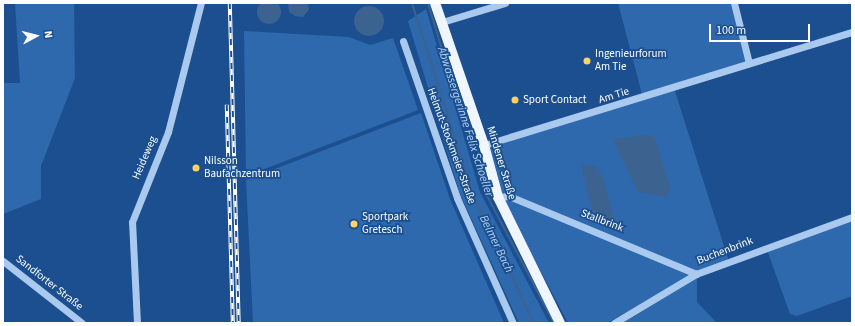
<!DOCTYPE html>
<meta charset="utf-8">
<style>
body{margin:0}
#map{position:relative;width:855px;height:326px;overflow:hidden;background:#1b4f8f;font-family:"Source Sans 3",sans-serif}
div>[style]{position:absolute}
.green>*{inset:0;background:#2e69ad}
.water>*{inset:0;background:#3c6290}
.round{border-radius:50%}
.stream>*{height:2px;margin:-1px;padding:0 1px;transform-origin:1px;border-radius:1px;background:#3c6290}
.minor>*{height:7px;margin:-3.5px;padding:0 3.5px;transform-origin:3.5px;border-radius:3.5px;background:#a9c9ee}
.major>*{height:10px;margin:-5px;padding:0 5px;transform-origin:5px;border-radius:5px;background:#f0f6ff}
.rail>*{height:3.5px;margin-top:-1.75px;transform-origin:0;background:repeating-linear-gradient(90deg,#1b4f8f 0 6px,#fff 0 12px);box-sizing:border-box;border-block:1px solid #fff}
.dots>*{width:11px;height:11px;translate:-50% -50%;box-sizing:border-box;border:2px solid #1b4f8f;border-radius:50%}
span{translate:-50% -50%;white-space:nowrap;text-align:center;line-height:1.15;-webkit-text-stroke:3.5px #1b4f8f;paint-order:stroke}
.poi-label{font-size:11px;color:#fff}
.left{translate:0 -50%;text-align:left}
.street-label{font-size:11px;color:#fff}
.water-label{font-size:12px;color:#b5d3f5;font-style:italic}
.frame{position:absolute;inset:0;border:4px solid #fff;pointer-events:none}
.north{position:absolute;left:16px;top:16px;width:40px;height:40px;-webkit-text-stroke:3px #1b4f8f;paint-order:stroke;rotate:83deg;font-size:11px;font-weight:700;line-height:16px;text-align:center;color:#fff}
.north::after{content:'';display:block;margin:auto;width:14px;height:18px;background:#fff;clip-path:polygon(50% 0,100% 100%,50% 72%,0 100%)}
.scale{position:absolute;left:709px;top:24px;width:101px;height:18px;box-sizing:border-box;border:2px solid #fff;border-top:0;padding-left:5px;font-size:12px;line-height:14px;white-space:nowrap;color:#fff;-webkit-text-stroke:3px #1b4f8f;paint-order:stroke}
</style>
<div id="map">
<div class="green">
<div style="clip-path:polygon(15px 3px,74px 3px,75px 78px,41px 166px,41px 199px,3px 214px,3px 83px,20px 83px)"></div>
<div style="clip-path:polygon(618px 3px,734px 3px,749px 63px,674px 88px,729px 262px,696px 274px,607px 323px,568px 323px,531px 253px,525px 255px,484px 145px,643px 98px)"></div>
<div style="clip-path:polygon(426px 9px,480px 192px,549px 323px,519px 323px,460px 194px,408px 21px)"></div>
<div style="clip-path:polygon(244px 31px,349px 37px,370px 45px,393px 38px,418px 110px,246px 176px)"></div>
<div style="clip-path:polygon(421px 113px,450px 199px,504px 323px,253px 323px,246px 180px)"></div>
<div style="clip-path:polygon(852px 219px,852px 296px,797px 316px,790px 314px,767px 250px)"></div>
<div style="clip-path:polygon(697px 277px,697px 302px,717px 323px,622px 323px)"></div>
</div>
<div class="water">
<div class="round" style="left:257px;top:0;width:24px;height:24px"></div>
<div style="clip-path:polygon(288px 3px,308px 3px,309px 10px,303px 17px,295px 16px,289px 12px)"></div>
<div class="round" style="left:354px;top:6px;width:30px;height:30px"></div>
<div style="clip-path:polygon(648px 135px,655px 138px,670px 188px,667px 197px,638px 192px,613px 139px)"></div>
<div style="clip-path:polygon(581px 164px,597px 167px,604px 180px,614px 220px,608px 222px,594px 217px)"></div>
</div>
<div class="stream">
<div style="left:412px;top:3px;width:204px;rotate:72.3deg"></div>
<div style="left:474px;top:197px;width:140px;rotate:64.5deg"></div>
<div style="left:428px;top:3px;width:195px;rotate:73.3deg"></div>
<div style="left:484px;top:190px;width:150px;rotate:62.2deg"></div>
</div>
<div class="minor">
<div style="left:734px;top:3px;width:62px;rotate:76deg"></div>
<div style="left:442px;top:22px;width:66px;rotate:-16.8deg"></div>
<div style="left:403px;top:41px;width:166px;rotate:71deg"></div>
<div style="left:457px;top:198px;width:137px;rotate:65.9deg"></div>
<div style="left:484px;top:145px;width:385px;rotate:-17.1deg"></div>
<div style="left:498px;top:197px;width:11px;rotate:-5deg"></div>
<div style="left:509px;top:196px;width:203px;rotate:22.6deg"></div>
<div style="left:3px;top:261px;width:100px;rotate:38.1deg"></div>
<div style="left:137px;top:323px;width:101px;rotate:-92.8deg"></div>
<div style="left:132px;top:222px;width:97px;rotate:-68.2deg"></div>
<div style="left:168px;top:132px;width:133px;rotate:-75.7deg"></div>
<div style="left:614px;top:323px;width:96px;rotate:-30.9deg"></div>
<div style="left:696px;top:274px;width:166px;rotate:-20.1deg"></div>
</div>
<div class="major">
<div style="left:435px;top:3px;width:150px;rotate:71deg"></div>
<div style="left:484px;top:145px;width:54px;rotate:74.9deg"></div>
<div style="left:498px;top:197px;width:140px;rotate:63.8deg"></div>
</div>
<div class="rail">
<div style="left:230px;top:3px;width:320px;rotate:88.4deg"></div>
<div style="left:227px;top:105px;width:218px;rotate:88.4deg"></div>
</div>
<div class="dots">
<div style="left:587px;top:61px;background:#ffd166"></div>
<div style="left:515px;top:100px;background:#ffd166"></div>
<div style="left:196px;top:168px;background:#ffd166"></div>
<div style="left:354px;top:224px;background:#ffd166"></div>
</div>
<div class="poi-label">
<span class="left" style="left:595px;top:61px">Ingenieurforum<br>Am Tie</span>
<span class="left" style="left:523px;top:100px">Sport Contact</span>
<span class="left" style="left:204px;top:168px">Nilsson<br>Baufachzentrum</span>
<span class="left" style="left:362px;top:224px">Sportpark<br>Gretesch</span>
</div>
<div class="street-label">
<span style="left:614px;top:96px;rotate:-17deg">Am Tie</span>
<span style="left:451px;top:146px;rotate:70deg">Helmut-Stockmeier-Straße</span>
<span style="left:145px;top:158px;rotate:-67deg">Heideweg</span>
<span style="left:501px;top:163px;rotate:73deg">Mindener Straße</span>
<span style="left:602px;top:221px;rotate:21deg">Stallbrink</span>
<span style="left:725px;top:251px;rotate:-21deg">Buchenbrink</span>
<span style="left:49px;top:283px;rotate:38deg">Sandforter Straße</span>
</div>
<div class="water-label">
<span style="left:465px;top:122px;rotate:72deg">Abwassergerinne Felix Schoeller</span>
<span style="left:496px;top:244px;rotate:64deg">Belmer Bach</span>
</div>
<div class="frame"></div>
<div class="north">N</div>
<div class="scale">100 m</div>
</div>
